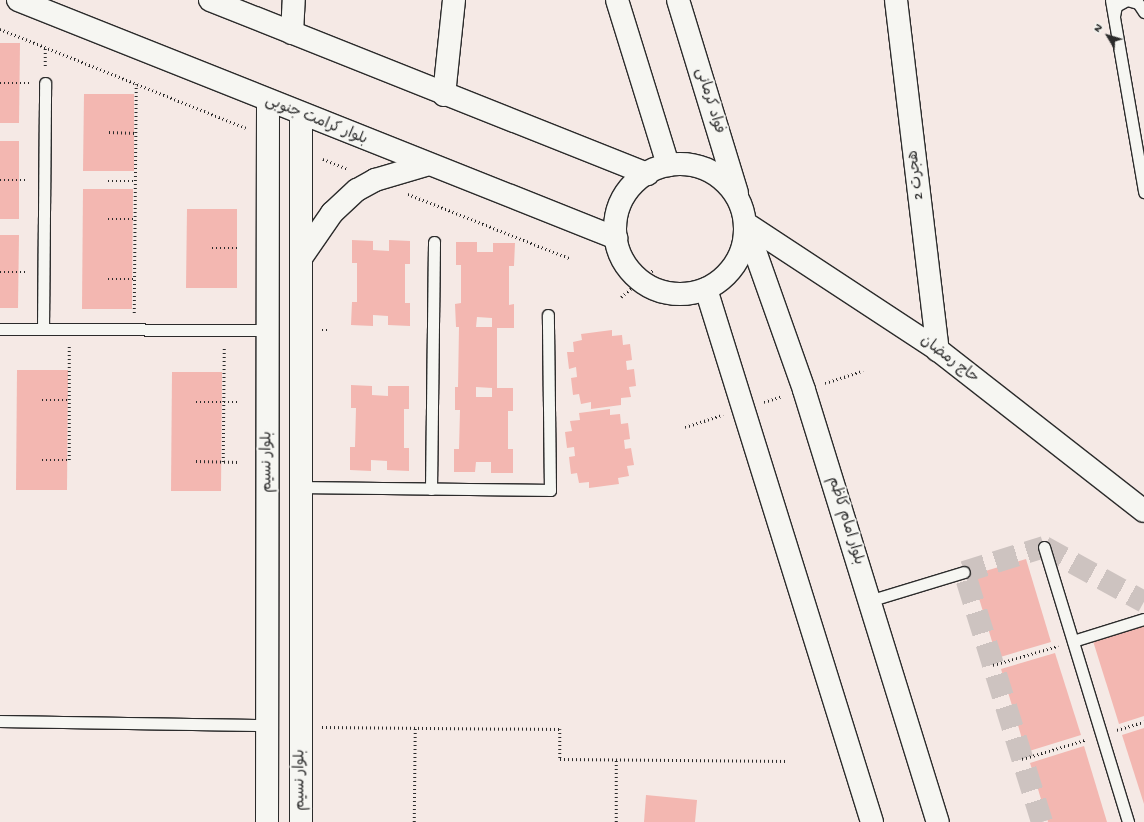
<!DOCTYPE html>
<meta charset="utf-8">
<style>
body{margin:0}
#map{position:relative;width:1144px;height:822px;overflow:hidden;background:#f5e9e5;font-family:"Gochi Hand","Playpen Sans Arabic",sans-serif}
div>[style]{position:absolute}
.building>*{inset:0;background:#f3b7b1}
.street-tunnel>*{height:22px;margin-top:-11px;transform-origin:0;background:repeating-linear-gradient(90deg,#cdc3c0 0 22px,transparent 0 33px)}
.path>*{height:2.5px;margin-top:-1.25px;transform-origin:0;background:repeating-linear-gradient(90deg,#2b2b2b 0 1px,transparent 0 4px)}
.roads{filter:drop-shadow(1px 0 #2b2b2b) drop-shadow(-1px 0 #2b2b2b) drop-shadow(0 1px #2b2b2b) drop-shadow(0 -1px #2b2b2b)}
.lane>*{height:11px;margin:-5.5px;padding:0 5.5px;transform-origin:5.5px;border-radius:5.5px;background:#f6f6f2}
.street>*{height:22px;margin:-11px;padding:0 11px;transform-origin:11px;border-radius:11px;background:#f6f6f2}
.secondary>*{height:22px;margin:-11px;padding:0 11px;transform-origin:11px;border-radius:11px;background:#f6f6f2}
.secondary>.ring{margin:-11px;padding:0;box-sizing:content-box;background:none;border:22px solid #f6f6f2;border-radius:50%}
span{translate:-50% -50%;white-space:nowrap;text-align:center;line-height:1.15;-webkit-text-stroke:3.5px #f6f6f2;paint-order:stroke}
.street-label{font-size:15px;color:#2b2b2b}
.north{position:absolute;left:1088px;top:16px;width:40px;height:40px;-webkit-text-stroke:3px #f6f6f2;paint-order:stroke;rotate:308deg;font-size:11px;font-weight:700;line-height:16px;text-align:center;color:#2b2b2b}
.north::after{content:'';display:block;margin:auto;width:14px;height:18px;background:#2b2b2b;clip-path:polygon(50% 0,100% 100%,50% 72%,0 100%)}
</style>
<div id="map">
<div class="building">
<div style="clip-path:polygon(0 43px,20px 43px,19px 123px,0 123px)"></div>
<div style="clip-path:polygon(84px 94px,134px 94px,134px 171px,83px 171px)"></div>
<div style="clip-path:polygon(0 141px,19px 141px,19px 219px,0 219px)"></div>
<div style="clip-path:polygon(83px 189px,133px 189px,132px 309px,82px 309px)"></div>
<div style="clip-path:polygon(187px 209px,237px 209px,237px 288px,186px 288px)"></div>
<div style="clip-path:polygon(0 235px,19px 235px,18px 308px,0 308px)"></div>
<div style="clip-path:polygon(352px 240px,373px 241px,373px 250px,389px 251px,389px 240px,410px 241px,410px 264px,405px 264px,405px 303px,410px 303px,410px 326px,388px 325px,388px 316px,373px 315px,373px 326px,351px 325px,352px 302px,357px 302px,357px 263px,352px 263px)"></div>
<div style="clip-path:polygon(evenodd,456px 242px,477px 242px,477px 252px,493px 252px,493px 243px,515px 243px,514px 266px,509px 266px,509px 305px,514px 304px,514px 328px,497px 328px,497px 388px,513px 388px,513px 411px,508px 411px,508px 449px,513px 449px,513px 473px,491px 473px,491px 462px,476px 462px,475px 472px,454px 472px,454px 449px,459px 449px,460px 410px,455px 410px,455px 387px,458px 387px,459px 327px,456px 327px,455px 304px,461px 303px,461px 265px,456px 265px,456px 242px,477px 317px,492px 318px,492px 327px,476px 327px,477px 317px,456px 242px,476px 387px,492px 388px,492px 397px,476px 397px,476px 387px)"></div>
<div style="clip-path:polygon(612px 330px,612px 336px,622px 335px,623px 345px,630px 344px,632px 360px,626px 361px,627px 370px,634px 369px,636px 386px,629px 387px,631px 397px,621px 398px,621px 405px,591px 409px,591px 402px,581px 404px,579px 394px,573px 395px,571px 378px,577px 377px,576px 367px,569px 369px,567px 352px,574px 352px,573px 342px,582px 340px,581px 334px)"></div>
<div style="clip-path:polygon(17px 370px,68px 370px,67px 490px,16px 490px)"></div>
<div style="clip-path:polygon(172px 372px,222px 372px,221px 491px,171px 491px)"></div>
<div style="clip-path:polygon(351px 385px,372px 386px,372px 395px,388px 396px,388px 386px,409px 386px,409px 409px,404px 409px,404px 448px,409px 448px,409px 471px,387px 470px,387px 461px,371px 460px,371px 471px,350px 470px,350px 447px,355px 447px,356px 408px,351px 408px)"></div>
<div style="clip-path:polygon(610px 409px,610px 415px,620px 414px,621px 424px,628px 423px,630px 439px,624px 440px,625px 449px,631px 448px,634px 465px,627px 466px,629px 476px,618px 478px,619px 484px,589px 488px,589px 482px,579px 483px,577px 473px,571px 474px,569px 457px,575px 456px,574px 447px,567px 448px,565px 432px,572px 431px,570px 421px,580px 420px,579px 413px)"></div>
<div style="clip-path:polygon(1026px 559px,1051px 642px,997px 658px,972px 575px)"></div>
<div style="clip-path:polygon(1144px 625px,1144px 716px,1119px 724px,1093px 641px)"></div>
<div style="clip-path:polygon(1055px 653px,1081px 735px,1026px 752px,1001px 669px)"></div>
<div style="clip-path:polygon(1144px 728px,1144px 804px,1122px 735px)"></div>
<div style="clip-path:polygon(1084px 746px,1107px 822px,1048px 822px,1030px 763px)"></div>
<div style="clip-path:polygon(646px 795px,697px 800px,695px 822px,644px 822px)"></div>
</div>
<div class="street-tunnel">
<div style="left:1042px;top:822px;width:262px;rotate:-107.3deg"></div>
<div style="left:964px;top:572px;width:84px;rotate:-17.4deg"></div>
<div style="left:1044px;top:547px;width:114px;rotate:28.8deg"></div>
</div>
<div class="path">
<div style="left:0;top:29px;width:265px;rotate:21.9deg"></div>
<div style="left:45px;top:66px;width:19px;rotate:-90deg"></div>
<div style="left:0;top:83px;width:29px"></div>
<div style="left:109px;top:132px;width:27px;rotate:2deg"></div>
<div style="left:323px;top:159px;width:27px;rotate:22deg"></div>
<div style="left:0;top:180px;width:27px"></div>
<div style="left:108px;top:181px;width:27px"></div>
<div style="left:408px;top:194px;width:175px;rotate:21.7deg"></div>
<div style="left:108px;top:219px;width:27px"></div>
<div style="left:212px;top:248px;width:27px"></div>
<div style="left:0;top:272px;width:27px"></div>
<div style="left:108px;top:279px;width:26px"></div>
<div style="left:621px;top:297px;width:43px;rotate:-40.3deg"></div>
<div style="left:134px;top:313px;width:229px;rotate:-89.5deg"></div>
<div style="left:322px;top:330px;width:7px"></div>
<div style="left:825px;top:383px;width:40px;rotate:-18deg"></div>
<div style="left:42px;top:400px;width:27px"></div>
<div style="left:196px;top:402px;width:43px"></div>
<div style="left:764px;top:402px;width:19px;rotate:-18deg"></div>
<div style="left:685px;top:427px;width:40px;rotate:-18deg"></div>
<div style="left:42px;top:460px;width:27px"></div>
<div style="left:69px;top:460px;width:115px;rotate:-90deg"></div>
<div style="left:196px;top:461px;width:43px;rotate:1.3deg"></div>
<div style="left:223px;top:462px;width:116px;rotate:-89.5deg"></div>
<div style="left:993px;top:665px;width:68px;rotate:-16.3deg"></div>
<div style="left:322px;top:727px;width:238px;rotate:0.5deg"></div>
<div style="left:560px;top:729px;width:30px;rotate:90deg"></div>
<div style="left:560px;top:759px;width:228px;rotate:0.5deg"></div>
<div style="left:1117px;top:730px;width:28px;rotate:-17deg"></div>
<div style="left:1022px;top:759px;width:66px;rotate:-16.8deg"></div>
<div style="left:414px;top:822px;width:95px;rotate:-89.4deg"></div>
<div style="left:616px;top:822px;width:63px;rotate:-90deg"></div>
</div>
<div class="roads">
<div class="lane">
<div style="left:1111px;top:0;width:195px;rotate:80.2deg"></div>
<div style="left:1114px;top:16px;width:10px;rotate:-79deg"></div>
<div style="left:1116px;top:6px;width:13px;rotate:-29deg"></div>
<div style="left:1127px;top:0;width:11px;rotate:15deg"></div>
<div style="left:1138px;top:3px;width:11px;rotate:56deg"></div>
<div style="left:0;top:329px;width:268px;rotate:0.2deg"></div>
<div style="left:43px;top:329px;width:246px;rotate:-89.5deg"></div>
<div style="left:301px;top:487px;width:249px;rotate:0.7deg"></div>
<div style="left:550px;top:490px;width:175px;rotate:-90.7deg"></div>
<div style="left:431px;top:489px;width:247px;rotate:-89.3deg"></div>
<div style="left:1044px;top:547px;width:288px;rotate:73deg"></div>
<div style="left:869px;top:601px;width:99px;rotate:-17deg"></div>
<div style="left:1073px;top:641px;width:74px;rotate:-17.2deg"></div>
<div style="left:0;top:721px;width:267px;rotate:0.9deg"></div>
</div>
<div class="street">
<div style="left:896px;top:0;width:353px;rotate:83.2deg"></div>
<div style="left:292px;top:33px;width:33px;rotate:-87deg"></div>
<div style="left:444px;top:95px;width:96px;rotate:-84deg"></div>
</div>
<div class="secondary">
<div style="left:18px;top:0;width:644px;rotate:21.7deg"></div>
<div style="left:210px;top:0;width:471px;rotate:21.7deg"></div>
<div style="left:617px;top:0;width:173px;rotate:72.8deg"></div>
<div style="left:678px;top:0;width:202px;rotate:73deg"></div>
<div class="ring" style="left:615px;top:164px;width:108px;height:108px"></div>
<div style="left:745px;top:223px;width:177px;rotate:70.5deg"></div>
<div style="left:804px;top:390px;width:452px;rotate:72.8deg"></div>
<div style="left:745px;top:223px;width:231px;rotate:33.3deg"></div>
<div style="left:938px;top:350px;width:261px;rotate:38deg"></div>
<div style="left:301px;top:258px;width:55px;rotate:-55.4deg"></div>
<div style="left:332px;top:213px;width:34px;rotate:-43deg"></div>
<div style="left:357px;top:190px;width:21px;rotate:-29deg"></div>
<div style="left:375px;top:180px;width:53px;rotate:-16.4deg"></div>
<div style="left:706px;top:289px;width:558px;rotate:72.7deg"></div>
<div style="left:267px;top:822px;width:721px;rotate:-89.92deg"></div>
<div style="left:301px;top:822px;width:707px;rotate:-90deg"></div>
</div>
</div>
<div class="street-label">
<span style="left:709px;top:101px;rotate:73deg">فواد کرمانی</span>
<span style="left:316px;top:121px;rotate:22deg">بلوار کرامت جنوبی</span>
<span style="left:917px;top:175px;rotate:-97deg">هجرت 2</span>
<span style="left:949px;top:360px;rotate:37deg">حاج رمضان</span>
<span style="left:268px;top:462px;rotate:-90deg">بلوار نسیم</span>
<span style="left:845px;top:521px;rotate:73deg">بلوار امام کاظم</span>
<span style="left:301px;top:780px;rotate:-90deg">بلوار نسیم</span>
</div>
<div class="north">N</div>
</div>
